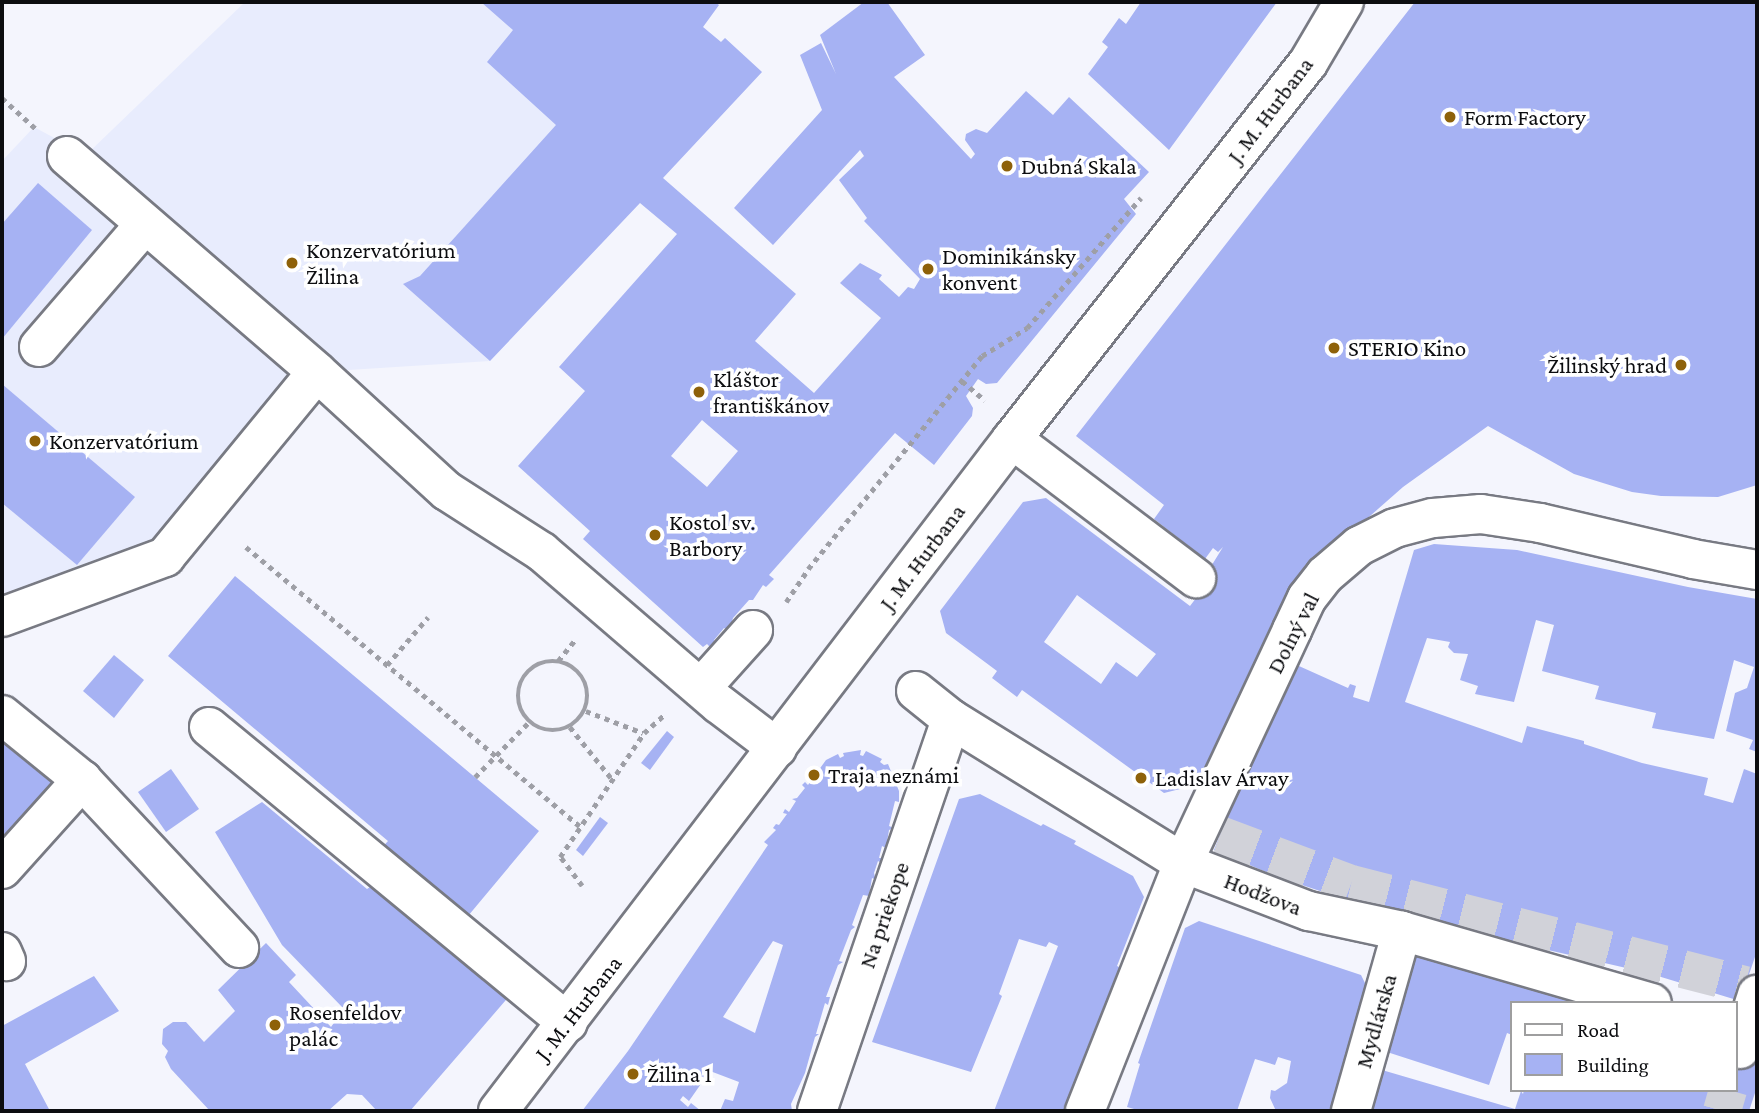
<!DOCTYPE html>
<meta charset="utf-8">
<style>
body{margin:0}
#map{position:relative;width:1759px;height:1113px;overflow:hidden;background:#f4f5fd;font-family:"Crimson Pro",serif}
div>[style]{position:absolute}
.built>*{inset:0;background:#e8ecfd}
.building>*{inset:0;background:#a6b2f3}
.minor-tunnel>*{height:38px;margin-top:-19px;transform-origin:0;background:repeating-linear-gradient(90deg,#d1d2d9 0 38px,transparent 0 57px)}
.path>*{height:4.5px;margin-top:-2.25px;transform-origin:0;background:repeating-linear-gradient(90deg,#9e9fa6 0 5px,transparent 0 10px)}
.path>.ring{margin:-2.25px;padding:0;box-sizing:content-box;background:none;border:4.5px solid #9e9fa6;border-radius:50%}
.roads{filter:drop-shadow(2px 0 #787a83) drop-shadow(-2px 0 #787a83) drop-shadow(0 2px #787a83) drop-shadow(0 -2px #787a83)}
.minor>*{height:38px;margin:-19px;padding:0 19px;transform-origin:19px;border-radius:19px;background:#fff}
.dots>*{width:19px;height:19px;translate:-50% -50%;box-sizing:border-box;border:4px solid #fff;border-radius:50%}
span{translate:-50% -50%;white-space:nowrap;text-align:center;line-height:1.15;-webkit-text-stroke:7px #fff;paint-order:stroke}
.street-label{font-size:23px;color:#0c0d10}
.poi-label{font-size:23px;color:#0c0d10}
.left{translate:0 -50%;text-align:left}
.right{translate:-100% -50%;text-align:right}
.frame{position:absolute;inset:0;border:4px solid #0c0d10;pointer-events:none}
.legend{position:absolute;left:1510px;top:1001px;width:228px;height:91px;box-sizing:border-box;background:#fff;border:2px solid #9e9e9f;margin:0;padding:9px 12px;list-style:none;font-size:21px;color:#0c0d10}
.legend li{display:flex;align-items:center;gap:14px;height:35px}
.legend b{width:35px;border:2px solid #9e9e9f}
</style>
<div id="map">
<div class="built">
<div style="clip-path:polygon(245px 2px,715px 2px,719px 5px,703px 27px,721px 42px,725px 38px,762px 72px,490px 361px,317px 372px,165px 557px,2px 617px,2px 161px,34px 127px,86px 155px)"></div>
</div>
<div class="building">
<div style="clip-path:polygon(evenodd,481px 2px,715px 2px,719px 5px,703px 27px,721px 42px,725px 38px,762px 72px,663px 178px,796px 294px,755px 341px,814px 393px,881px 318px,840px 283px,860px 263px,882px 275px,879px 279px,899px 297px,908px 287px,914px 289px,920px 279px,864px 221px,867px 218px,839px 180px,864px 156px,860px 150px,773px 245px,734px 208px,822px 110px,800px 55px,821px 43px,836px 74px,820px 35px,864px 2px,887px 2px,925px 55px,894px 77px,971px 159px,975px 154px,965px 140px,966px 134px,976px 129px,987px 133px,1026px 91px,1053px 115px,1069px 97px,1149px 172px,1124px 199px,1136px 214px,997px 383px,986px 384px,978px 379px,966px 396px,973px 408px,972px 416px,934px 465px,895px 433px,769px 575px,774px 579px,766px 587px,763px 585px,753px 600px,749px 600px,733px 618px,731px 625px,727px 630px,724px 628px,714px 640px,716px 642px,711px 648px,707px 644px,703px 647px,583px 539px,590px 531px,518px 466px,585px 391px,559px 367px,677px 234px,640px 203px,490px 361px,403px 284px,420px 276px,556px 125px,487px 62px,513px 30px,481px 2px,702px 420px,738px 451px,707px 487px,671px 456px,702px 420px)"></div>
<div style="clip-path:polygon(1141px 2px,1277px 2px,1169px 150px,1088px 74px,1108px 47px,1102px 42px,1119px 18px,1126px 24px)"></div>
<div style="clip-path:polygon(evenodd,1415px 2px,1757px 2px,1757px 485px,1718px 497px,1661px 496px,1632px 492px,1574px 474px,1488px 426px,1403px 487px,1328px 553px,1293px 602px,1238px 695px,1243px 697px,1202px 776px,1188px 787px,1164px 793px,1022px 690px,1017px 697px,992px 678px,997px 671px,946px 633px,940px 611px,1023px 502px,1046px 498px,1190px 606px,1215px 573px,1210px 568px,1223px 547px,1218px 552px,1213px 548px,1205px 559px,1154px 519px,1164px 505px,1076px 436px,1415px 2px,1077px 595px,1156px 654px,1137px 677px,1116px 662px,1101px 684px,1044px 642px,1077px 595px)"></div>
<div style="clip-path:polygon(38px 183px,92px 230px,2px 339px,2px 224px)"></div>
<div style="clip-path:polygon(2px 384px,135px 497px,77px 565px,2px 503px)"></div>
<div style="clip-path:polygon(1434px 544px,1517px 550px,1688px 587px,1757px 599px,1757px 752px,1749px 749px,1753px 740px,1726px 731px,1735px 693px,1747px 688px,1754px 667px,1734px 660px,1714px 739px,1652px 728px,1656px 713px,1595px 699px,1599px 686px,1542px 671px,1554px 625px,1536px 620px,1514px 702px,1475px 694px,1478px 686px,1460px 680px,1468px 654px,1454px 653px,1448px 647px,1450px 642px,1427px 638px,1405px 702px,1522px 743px,1527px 726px,1584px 741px,1584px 744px,1642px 763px,1708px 778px,1704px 795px,1733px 803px,1744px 769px,1757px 774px,1757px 951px,1740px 1001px,1648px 973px,1470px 932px,1338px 897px,1278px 877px,1214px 850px,1290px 662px,1348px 688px,1350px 684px,1356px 686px,1353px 697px,1369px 702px,1414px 550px)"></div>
<div style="clip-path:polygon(235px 576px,539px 831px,463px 922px,378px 852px,388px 841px,168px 656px)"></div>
<div style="clip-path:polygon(114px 655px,144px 680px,114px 718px,83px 691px)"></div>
<div style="clip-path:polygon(667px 731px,674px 737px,650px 770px,641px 763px)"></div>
<div style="clip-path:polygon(2px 733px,60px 783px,2px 843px)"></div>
<div style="clip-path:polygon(evenodd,861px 750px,860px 755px,863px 756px,866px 751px,882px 759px,880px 762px,884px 765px,888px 764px,899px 791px,899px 802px,895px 801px,889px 826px,894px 828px,889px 830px,886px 848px,882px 846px,879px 858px,883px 858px,881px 863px,878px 861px,874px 873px,876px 880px,872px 878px,869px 896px,863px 895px,852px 925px,855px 927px,851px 930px,839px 961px,843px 962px,838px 965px,826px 997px,830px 997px,828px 1005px,825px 1003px,816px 1034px,819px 1034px,815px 1037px,805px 1073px,791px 1104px,792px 1111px,720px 1111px,725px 1099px,733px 1101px,739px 1082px,710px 1071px,689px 1101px,683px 1096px,680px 1100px,688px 1107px,691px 1103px,701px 1111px,582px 1111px,628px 1051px,768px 845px,764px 842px,776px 830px,773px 828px,776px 824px,779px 825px,787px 814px,783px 813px,785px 809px,789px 812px,796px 801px,792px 799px,797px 798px,805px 788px,802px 785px,805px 782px,808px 785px,826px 760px,838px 754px,840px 758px,844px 756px,843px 753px,861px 750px,773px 941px,783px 945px,755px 1033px,723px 1017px,773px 941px)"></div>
<div style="clip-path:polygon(171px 769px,199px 809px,166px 832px,138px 792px)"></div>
<div style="clip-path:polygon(980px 794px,1041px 826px,1043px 824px,1076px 841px,1074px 844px,1133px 876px,1144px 897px,1117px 966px,1121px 968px,1065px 1111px,994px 1111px,1058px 946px,1049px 942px,1046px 947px,1019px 939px,999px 994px,1002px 996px,971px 1072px,872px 1042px,959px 799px)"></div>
<div style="clip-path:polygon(262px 802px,367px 889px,378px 882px,512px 993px,410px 1111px,377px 1111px,362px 1095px,347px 1094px,328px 1111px,210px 1111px,171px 1069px,165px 1057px,168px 1051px,162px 1044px,163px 1029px,173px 1022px,186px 1022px,204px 1042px,235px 1011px,218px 990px,266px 943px,296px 975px,289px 982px,331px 1027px,344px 1009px,282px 945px,215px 832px)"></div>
<div style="clip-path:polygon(600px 817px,608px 823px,583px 856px,576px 850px)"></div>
<div style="clip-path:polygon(1199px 921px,1361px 975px,1367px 987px,1334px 1111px,1276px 1111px,1270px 1098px,1271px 1090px,1275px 1091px,1287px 1083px,1291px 1061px,1278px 1057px,1275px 1065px,1255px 1059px,1237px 1111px,1141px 1111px,1127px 1107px,1140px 1064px,1138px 1063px,1185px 928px)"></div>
<div style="clip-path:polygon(1417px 947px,1600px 1003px,1512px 1003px,1512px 1035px,1507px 1033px,1489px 1085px,1387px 1052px)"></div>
<div style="clip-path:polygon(94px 976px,119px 1011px,25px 1064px,50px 1111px,2px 1111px,2px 1026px)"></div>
<div style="clip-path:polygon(1736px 1048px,1757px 1055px,1757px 1087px,1749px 1111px,1372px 1111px,1382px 1070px,1515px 1109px,1521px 1091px,1523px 1094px,1524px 1090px,1736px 1090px)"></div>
</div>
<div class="minor-tunnel">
<div style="left:1220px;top:835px;width:140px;rotate:20.5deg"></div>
<div style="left:1351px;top:884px;width:407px;rotate:14.4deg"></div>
<div style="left:1722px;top:1111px;width:22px;rotate:-74deg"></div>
</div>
<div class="path">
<div style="left:2px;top:98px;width:45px;rotate:42.3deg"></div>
<div style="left:962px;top:381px;width:30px;rotate:40deg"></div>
<div style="left:246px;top:547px;width:435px;rotate:39.9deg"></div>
<div style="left:786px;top:602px;width:40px;rotate:-56deg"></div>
<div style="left:808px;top:569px;width:275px;rotate:-50.8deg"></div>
<div style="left:982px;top:356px;width:53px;rotate:-31.9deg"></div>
<div style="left:1027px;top:328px;width:173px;rotate:-48.8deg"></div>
<div style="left:558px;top:661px;width:27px;rotate:-51deg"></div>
<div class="ring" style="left:518px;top:661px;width:65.5px;height:65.5px"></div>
<div style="left:387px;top:665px;width:63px;rotate:-49.5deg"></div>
<div style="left:586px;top:711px;width:61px;rotate:21.1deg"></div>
<div style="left:570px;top:727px;width:67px;rotate:51.1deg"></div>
<div style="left:475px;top:777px;width:77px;rotate:-45.5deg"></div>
<div style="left:582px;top:886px;width:36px;rotate:-127deg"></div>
<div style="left:560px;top:857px;width:150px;rotate:-55.9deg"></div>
<div style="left:644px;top:733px;width:27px;rotate:-42deg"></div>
</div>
<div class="roads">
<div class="minor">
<div style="left:67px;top:156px;width:330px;rotate:40.8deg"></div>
<div style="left:39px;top:347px;width:162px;rotate:-49.2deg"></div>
<div style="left:1012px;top:439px;width:231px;rotate:37.1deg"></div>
<div style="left:2px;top:617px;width:174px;rotate:-20.2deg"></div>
<div style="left:165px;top:557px;width:239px;rotate:-50.6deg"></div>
<div style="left:317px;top:372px;width:176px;rotate:42.5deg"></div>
<div style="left:447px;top:491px;width:113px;rotate:32.7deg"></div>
<div style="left:542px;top:552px;width:233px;rotate:40.7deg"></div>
<div style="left:719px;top:704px;width:73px;rotate:37.2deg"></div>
<div style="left:701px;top:688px;width:78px;rotate:-48.1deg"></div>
<div style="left:916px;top:691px;width:45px;rotate:38.7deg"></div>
<div style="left:951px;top:719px;width:273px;rotate:31.8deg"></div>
<div style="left:1183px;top:863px;width:135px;rotate:20.9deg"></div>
<div style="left:1309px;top:911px;width:95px;rotate:12.1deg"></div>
<div style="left:1402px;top:931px;width:260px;rotate:16.1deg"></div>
<div style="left:2px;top:715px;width:103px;rotate:39.1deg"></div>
<div style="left:82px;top:780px;width:230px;rotate:46.9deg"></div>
<div style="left:209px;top:727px;width:465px;rotate:39.5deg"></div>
<div style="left:2px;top:869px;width:120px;rotate:-48deg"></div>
<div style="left:2px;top:952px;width:10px;rotate:66deg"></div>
<div style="left:1740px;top:1049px;width:57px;rotate:-72.5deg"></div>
<div style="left:498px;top:1111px;width:846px;rotate:-52.59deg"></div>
<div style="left:1012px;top:439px;width:479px;rotate:-51.8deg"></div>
<div style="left:1308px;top:63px;width:71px;rotate:-59.5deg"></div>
<div style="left:817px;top:1111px;width:414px;rotate:-71.1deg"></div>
<div style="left:1085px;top:1111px;width:267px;rotate:-68.4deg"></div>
<div style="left:1183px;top:863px;width:257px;rotate:-64.9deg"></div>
<div style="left:1292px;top:630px;width:35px;rotate:-65deg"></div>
<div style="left:1307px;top:598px;width:29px;rotate:-52deg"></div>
<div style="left:1325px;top:575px;width:45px;rotate:-40.5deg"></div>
<div style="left:1359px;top:546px;width:40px;rotate:-26.6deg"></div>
<div style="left:1395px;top:528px;width:39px;rotate:-15deg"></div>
<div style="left:1433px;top:518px;width:48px;rotate:-4.8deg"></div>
<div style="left:1481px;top:514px;width:60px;rotate:8.7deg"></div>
<div style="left:1540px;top:523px;width:157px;rotate:13.2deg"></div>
<div style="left:1693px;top:559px;width:65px;rotate:9.8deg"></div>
<div style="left:1351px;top:1111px;width:187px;rotate:-74.2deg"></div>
</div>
</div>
<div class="dots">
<div style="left:1450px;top:117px;background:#8e6109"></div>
<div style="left:1007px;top:166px;background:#8e6109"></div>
<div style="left:292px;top:263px;background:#8e6109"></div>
<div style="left:928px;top:269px;background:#8e6109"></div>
<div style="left:1334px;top:348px;background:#8e6109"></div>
<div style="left:1681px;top:365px;background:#8e6109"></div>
<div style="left:699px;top:392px;background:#8e6109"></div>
<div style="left:35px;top:441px;background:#8e6109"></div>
<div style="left:655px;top:535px;background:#8e6109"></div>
<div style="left:814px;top:775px;background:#8e6109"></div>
<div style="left:1141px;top:778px;background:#8e6109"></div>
<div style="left:275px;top:1025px;background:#8e6109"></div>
<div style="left:633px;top:1074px;background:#8e6109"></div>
</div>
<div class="street-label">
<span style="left:1270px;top:110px;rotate:-53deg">J. M. Hurbana</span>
<span style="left:922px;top:557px;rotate:-53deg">J. M. Hurbana</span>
<span style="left:1293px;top:633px;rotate:-63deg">Dolný val</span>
<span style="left:1263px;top:894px;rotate:21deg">Hodžova</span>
<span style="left:884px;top:915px;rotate:-71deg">Na priekope</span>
<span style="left:578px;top:1008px;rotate:-52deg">J. M. Hurbana</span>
<span style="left:1376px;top:1021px;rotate:-74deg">Mydlárska</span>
</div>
<div class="poi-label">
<span class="left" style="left:1464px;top:117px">Form Factory</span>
<span class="left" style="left:1021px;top:166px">Dubná Skala</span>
<span class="left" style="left:306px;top:263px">Konzervatórium<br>Žilina</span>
<span class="left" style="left:942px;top:269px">Dominikánsky<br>konvent</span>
<span class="left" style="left:1348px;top:348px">STERIO Kino</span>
<span class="right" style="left:1667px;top:365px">Žilinský hrad</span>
<span class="left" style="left:713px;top:392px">Kláštor<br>františkánov</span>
<span class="left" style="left:49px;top:441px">Konzervatórium</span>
<span class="left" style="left:669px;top:535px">Kostol sv.<br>Barbory</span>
<span class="left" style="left:828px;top:775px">Traja neznámi</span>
<span class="left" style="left:1155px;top:778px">Ladislav Árvay</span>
<span class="left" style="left:289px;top:1025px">Rosenfeldov<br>palác</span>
<span class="left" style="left:647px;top:1074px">Žilina 1</span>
</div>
<div class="frame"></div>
<ul class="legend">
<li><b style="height:9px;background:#fff"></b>Road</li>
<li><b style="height:19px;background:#a6b2f3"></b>Building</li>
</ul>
</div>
